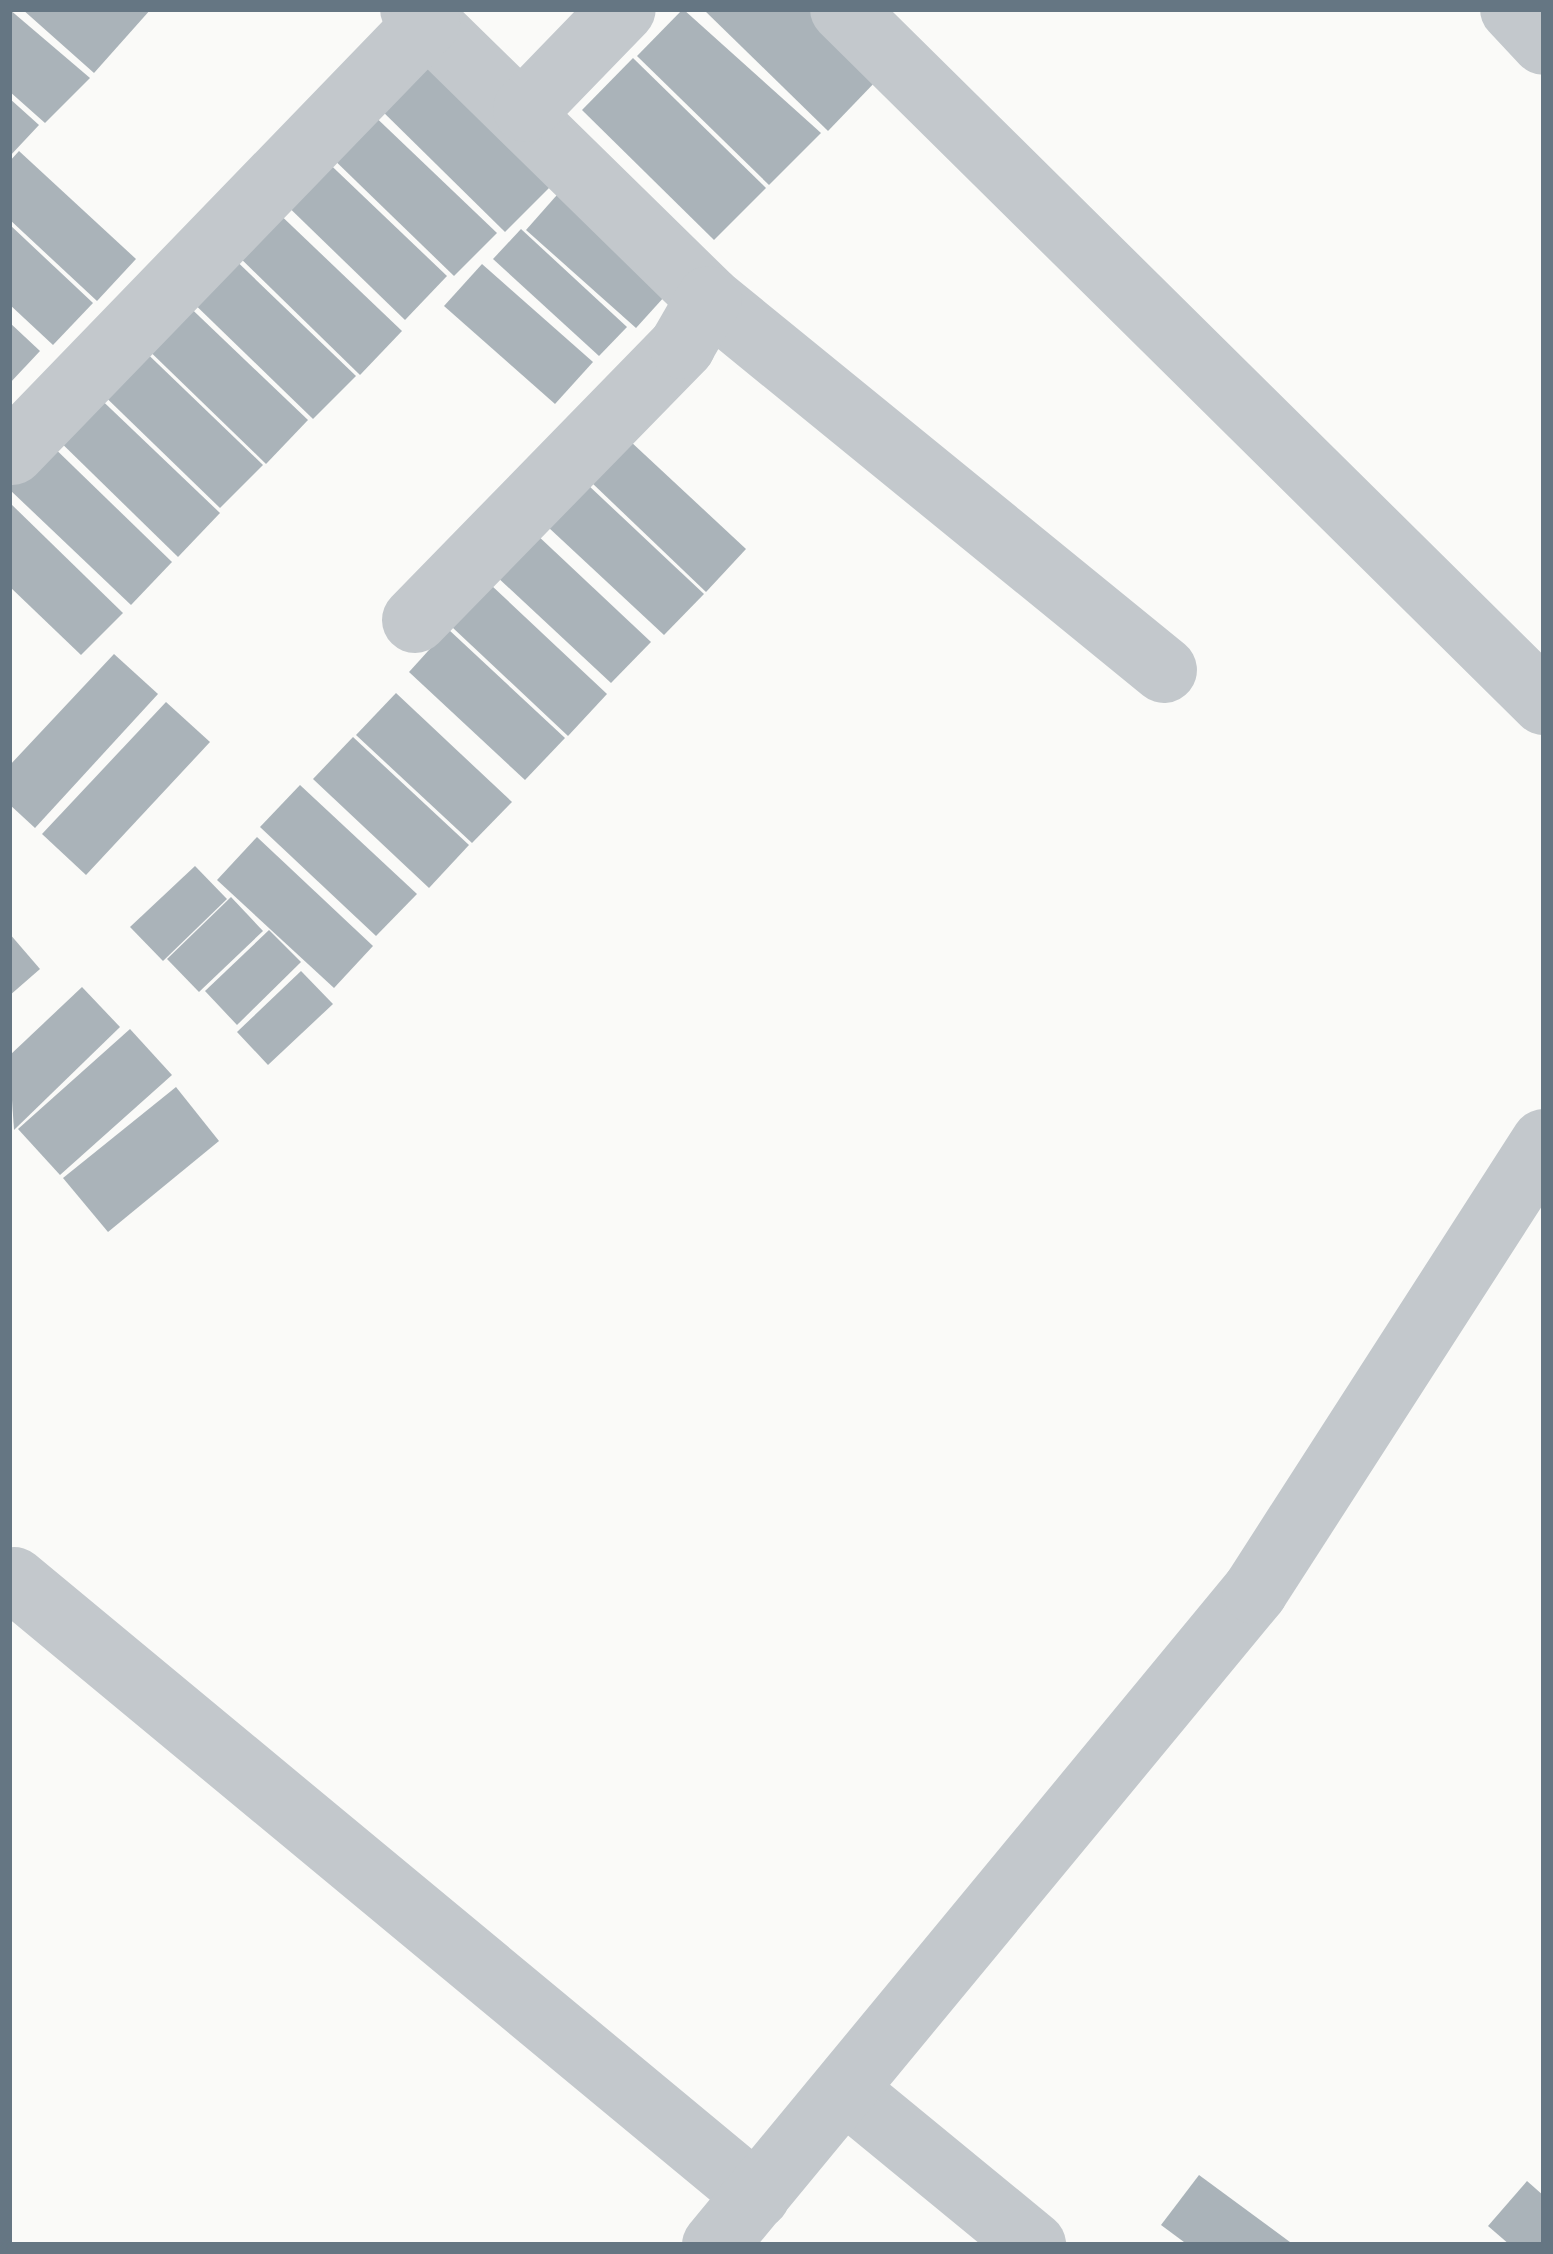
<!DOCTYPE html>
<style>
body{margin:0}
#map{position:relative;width:1553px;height:2254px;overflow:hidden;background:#fafaf8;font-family:Mulish,sans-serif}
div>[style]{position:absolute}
.building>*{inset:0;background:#aab3b9}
.minor>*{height:66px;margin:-33px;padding:0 33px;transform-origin:33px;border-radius:33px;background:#c3c8cc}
span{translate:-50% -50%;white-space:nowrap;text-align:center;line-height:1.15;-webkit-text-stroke:12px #fff;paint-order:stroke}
.frame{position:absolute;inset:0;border:12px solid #657683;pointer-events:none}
</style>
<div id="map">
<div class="building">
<div style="clip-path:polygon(9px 9px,90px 78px,45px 123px,9px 91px)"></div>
<div style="clip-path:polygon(22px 9px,151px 9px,94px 73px)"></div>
<div style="clip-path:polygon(683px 9px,821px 133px,769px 185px,637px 56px)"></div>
<div style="clip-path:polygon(703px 9px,809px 9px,879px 78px,828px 131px)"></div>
<div style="clip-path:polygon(426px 49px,558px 179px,505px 232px,373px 102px)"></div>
<div style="clip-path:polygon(633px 58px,766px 188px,714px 240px,582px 110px)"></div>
<div style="clip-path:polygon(9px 98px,39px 125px,9px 157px)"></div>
<div style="clip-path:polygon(365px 107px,497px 233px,454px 276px,324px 150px)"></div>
<div style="clip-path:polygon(19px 151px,136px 259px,97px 301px,9px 219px,9px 162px)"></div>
<div style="clip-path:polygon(316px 151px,447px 276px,405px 320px,275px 194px)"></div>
<div style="clip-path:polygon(564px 187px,675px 285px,636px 328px,526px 230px)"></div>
<div style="clip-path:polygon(271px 206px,402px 331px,360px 375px,230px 248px)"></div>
<div style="clip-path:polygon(9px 224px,93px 303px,53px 345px,9px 304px)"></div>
<div style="clip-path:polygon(521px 229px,627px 327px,599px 356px,493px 259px)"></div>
<div style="clip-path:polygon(225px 250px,356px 376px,313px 419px,183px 293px)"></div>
<div style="clip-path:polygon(482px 264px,593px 362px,555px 404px,444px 306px)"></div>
<div style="clip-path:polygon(177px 295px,308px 420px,266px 464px,136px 338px)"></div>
<div style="clip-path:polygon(9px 322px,40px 351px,9px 384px)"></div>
<div style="clip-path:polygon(132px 339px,263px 465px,220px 508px,90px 382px)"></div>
<div style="clip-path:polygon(89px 388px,220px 513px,178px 557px,48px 430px)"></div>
<div style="clip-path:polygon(42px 436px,172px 562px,131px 605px,9px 489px,9px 471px)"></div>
<div style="clip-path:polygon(630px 441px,746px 549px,706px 592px,591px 482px)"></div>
<div style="clip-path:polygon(587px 484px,704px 594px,664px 635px,548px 527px)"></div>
<div style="clip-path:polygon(9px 502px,123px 613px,81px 655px,9px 586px)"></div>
<div style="clip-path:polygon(535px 533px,651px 642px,611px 683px,495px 575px)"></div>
<div style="clip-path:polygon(491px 585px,607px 694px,568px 736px,452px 627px)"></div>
<div style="clip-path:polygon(448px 629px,565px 738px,525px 780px,409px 672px)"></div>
<div style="clip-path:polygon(114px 654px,158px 694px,35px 828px,9px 804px,9px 766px)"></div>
<div style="clip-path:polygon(396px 693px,512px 802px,472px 843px,356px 735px)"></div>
<div style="clip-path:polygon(166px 702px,210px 742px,86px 875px,42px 834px)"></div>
<div style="clip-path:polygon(353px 737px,469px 845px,429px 888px,313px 779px)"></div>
<div style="clip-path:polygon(300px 785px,417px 894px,376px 936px,260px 827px)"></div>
<div style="clip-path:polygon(257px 837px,373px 946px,334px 988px,217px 880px)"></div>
<div style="clip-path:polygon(195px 866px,227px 899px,163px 961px,130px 927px)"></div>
<div style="clip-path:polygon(231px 897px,263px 931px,199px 992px,167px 959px)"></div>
<div style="clip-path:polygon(269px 930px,301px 962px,237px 1025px,205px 991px)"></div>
<div style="clip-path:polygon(9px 933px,40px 969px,9px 996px)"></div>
<div style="clip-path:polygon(301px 971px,333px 1004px,268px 1065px,237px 1032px)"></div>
<div style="clip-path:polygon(82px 987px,120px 1027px,14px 1130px,9px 1056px)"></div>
<div style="clip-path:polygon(130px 1029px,172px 1075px,60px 1175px,18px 1129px)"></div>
<div style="clip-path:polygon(176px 1087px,219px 1141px,108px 1232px,63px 1178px)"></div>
<div style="clip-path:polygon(1199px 2175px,1294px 2245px,1188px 2245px,1161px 2225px)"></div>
<div style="clip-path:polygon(1527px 2181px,1544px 2196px,1544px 2245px,1510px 2245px,1488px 2226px)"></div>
</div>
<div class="minor">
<div style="left:413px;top:9px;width:414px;rotate:44.4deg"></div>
<div style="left:709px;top:299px;width:587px;rotate:39.19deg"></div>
<div style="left:843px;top:9px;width:986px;rotate:44.67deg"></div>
<div style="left:1513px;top:9px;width:45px;rotate:46.8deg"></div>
<div style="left:526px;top:109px;width:139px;rotate:-45.9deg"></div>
<div style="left:12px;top:452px;width:597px;rotate:-45.95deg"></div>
<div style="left:415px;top:620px;width:383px;rotate:-45.7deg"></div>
<div style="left:682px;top:346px;width:54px;rotate:-60.1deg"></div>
<div style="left:14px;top:1580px;width:965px;rotate:39.66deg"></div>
<div style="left:847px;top:2092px;width:241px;rotate:39.4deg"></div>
<div style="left:715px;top:2245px;width:848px;rotate:-50.45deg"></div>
<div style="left:1255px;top:1591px;width:534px;rotate:-57.23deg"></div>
</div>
<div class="frame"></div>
</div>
